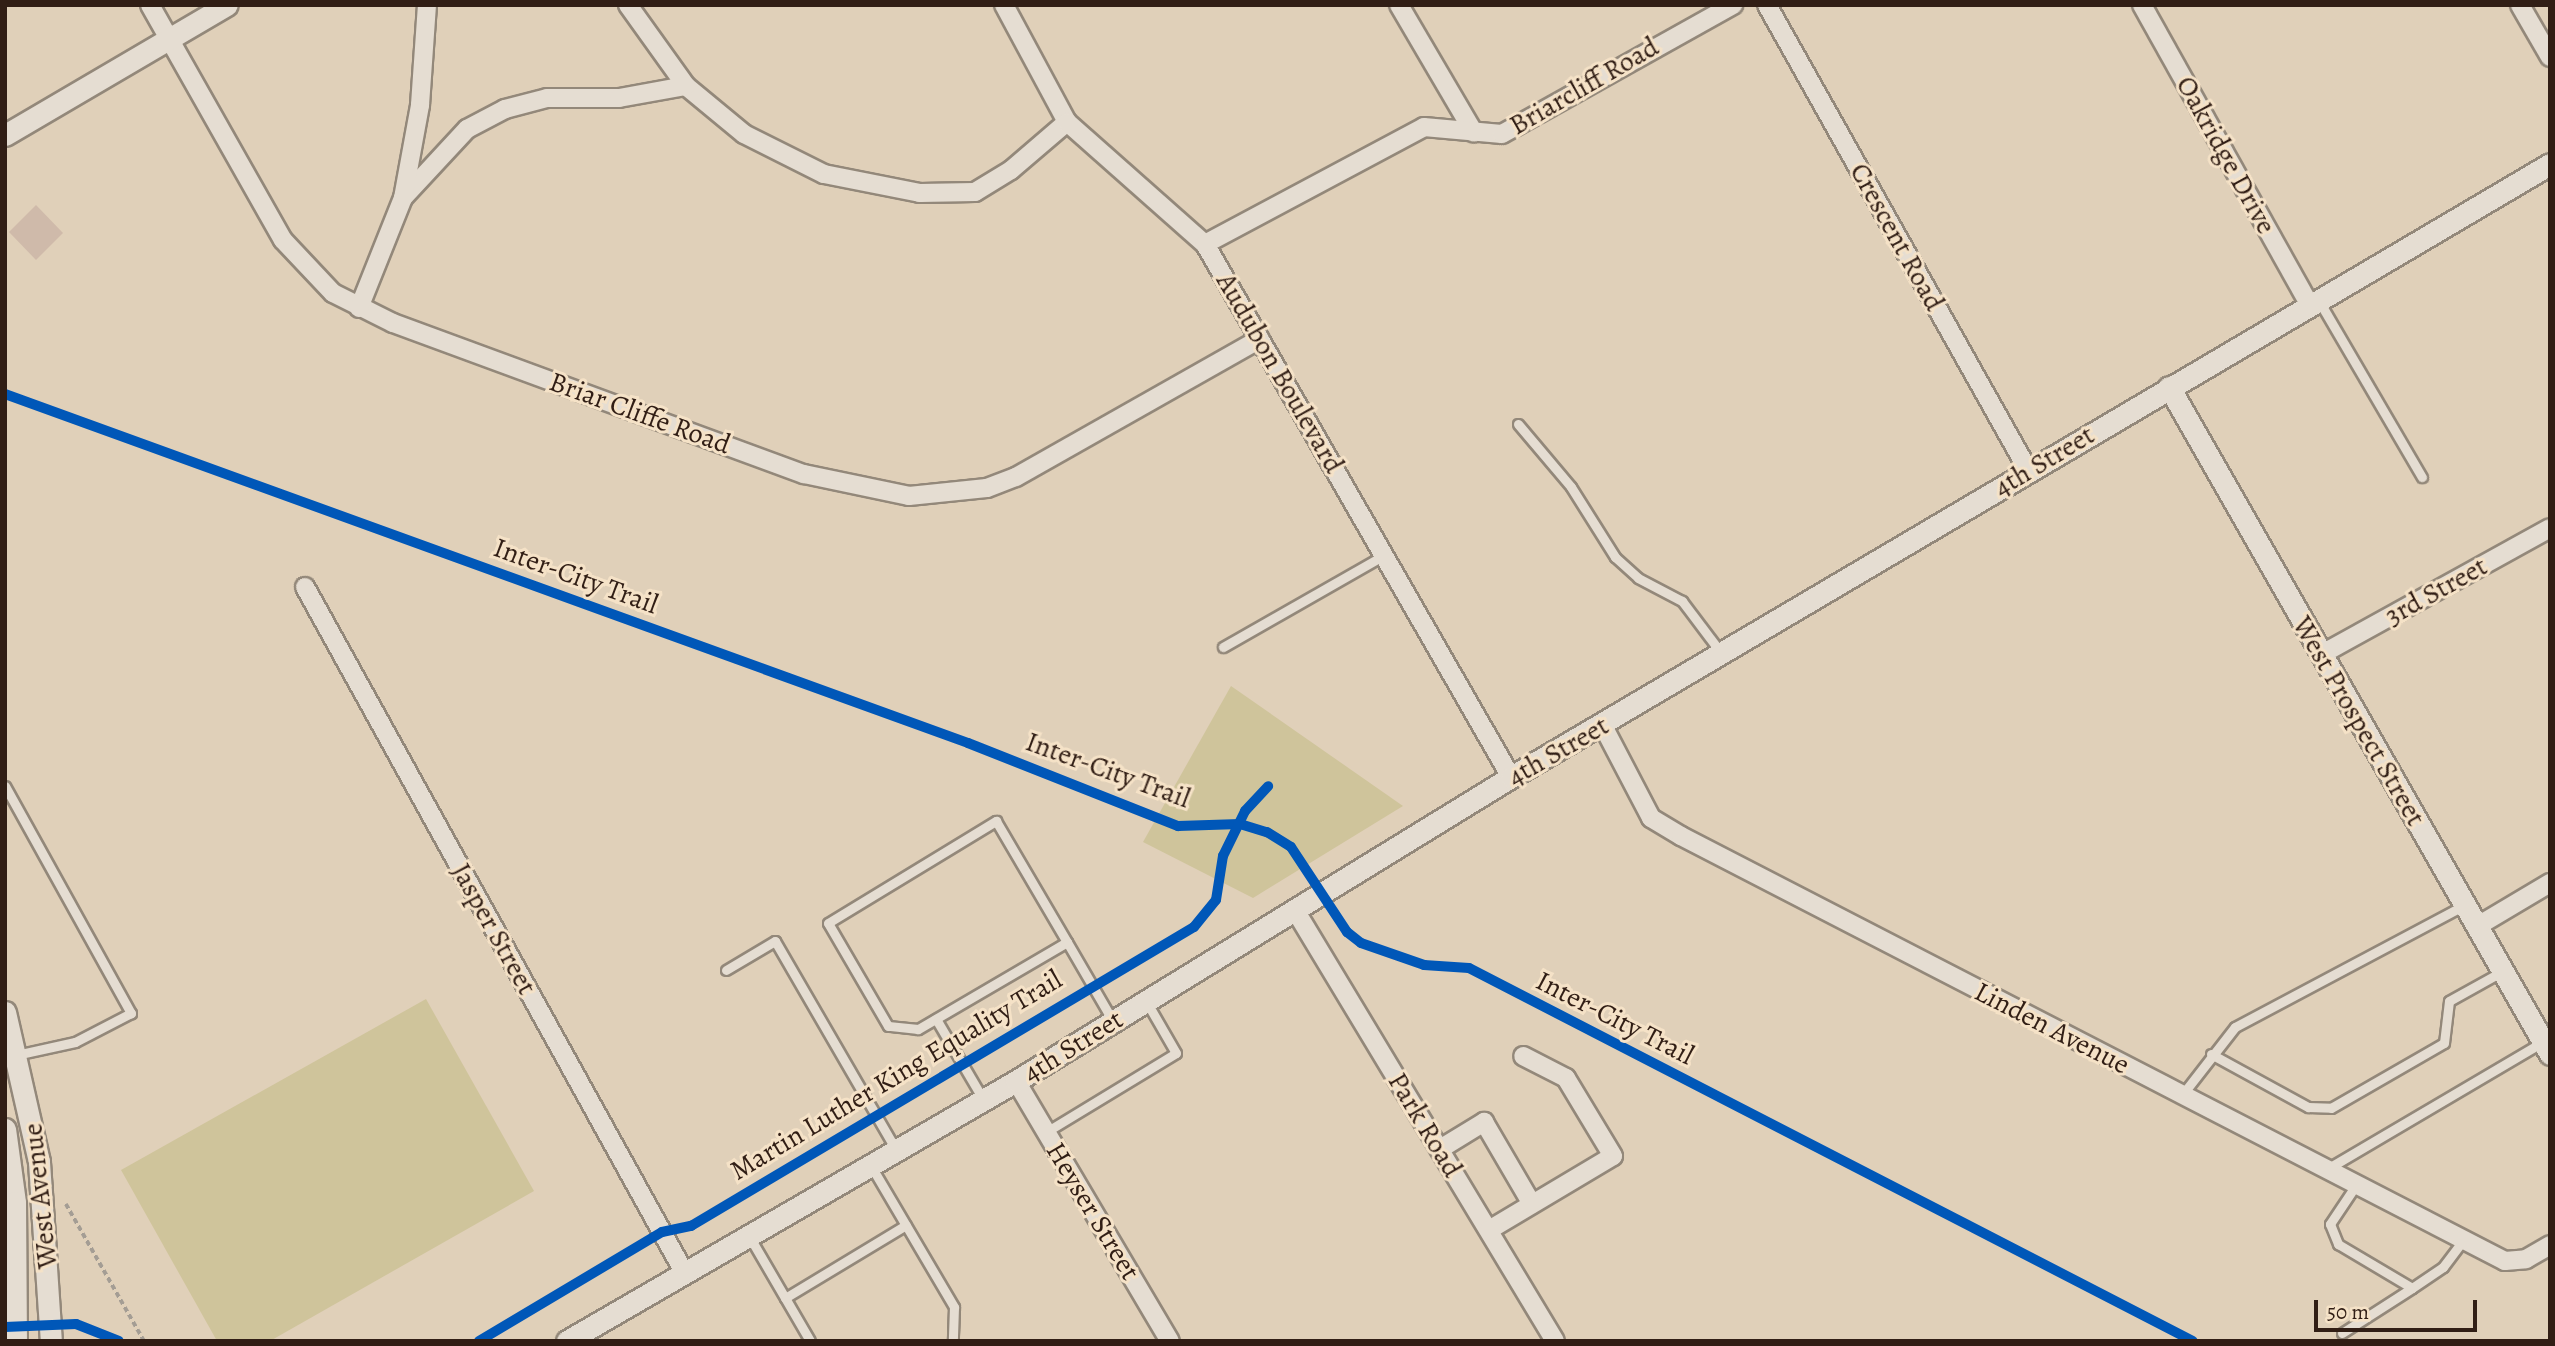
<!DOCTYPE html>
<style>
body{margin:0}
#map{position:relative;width:2555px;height:1346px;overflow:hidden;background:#e0d0b9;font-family:Alegreya,serif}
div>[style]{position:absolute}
.green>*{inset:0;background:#cfc49b}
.building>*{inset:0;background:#cfbaaa}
.path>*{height:3.5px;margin-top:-1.75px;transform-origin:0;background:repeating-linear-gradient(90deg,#a49d94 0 5px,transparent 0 8.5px)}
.roads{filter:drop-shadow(2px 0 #93887a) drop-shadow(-2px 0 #93887a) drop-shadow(0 2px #93887a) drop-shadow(0 -2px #93887a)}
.service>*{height:9px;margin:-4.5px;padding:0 4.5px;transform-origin:4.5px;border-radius:4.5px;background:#e5ddd2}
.minor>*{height:18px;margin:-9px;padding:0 9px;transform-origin:9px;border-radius:9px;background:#e5ddd2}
.tertiary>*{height:21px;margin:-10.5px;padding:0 10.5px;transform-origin:10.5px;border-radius:10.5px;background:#e5ddd2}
.cycleway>*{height:10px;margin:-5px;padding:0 5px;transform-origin:5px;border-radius:5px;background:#0057b8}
span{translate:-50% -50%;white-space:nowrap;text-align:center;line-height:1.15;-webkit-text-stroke:6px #f5e2c7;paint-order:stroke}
.street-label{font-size:28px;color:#311e15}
.frame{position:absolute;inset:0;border:7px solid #311e15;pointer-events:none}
.scale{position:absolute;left:2314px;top:1300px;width:163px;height:32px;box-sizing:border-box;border:4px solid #311e15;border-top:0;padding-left:9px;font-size:21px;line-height:24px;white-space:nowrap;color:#311e15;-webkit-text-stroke:5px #f5e2c7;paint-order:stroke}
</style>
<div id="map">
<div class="green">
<div style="clip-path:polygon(1231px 686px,1403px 806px,1253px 898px,1143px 842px)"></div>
<div style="clip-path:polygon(426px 999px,534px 1191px,270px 1341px,217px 1341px,121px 1170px)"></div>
</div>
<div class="building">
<div style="clip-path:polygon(36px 205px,63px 233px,36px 260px,9px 232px)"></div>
</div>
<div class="path">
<div style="left:66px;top:1204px;width:158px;rotate:60.3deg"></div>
</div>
<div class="roads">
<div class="service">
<div style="left:2319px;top:301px;width:204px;rotate:59.7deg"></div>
<div style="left:1518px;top:424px;width:82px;rotate:49.9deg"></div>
<div style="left:1571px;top:487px;width:83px;rotate:57.8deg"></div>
<div style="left:1615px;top:557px;width:31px;rotate:42deg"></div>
<div style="left:1638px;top:578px;width:50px;rotate:27.6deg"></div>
<div style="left:1682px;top:601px;width:66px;rotate:53deg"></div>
<div style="left:1223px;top:647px;width:185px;rotate:-29.7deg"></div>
<div style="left:5px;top:786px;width:260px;rotate:61deg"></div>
<div style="left:131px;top:1013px;width:63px;rotate:152.6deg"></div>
<div style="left:75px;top:1042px;width:60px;rotate:167.6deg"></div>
<div style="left:1067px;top:942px;width:173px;rotate:149.7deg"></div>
<div style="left:918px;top:1029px;width:30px;rotate:-174deg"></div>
<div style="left:888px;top:1026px;width:119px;rotate:-120.2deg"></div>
<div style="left:828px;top:923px;width:197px;rotate:-31.3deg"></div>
<div style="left:996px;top:821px;width:140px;rotate:59.6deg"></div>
<div style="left:1067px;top:942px;width:91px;rotate:59.8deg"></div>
<div style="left:726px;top:970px;width:57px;rotate:-30.6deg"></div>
<div style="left:775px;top:941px;width:241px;rotate:59.9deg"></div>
<div style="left:936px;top:1019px;width:93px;rotate:59.6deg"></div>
<div style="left:2211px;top:1054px;width:111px;rotate:28.7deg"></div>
<div style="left:2308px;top:1107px;width:23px;rotate:2deg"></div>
<div style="left:2331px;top:1108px;width:130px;rotate:-29.9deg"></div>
<div style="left:2444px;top:1043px;width:42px;rotate:-83.2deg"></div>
<div style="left:2449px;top:1001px;width:60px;rotate:-29.1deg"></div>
<div style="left:2182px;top:1095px;width:86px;rotate:-52.1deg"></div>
<div style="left:2235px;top:1027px;width:259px;rotate:-28deg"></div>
<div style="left:1046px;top:1132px;width:152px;rotate:-31.3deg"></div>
<div style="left:1176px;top:1053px;width:60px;rotate:-120deg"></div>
<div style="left:871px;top:1166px;width:164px;rotate:59.5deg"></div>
<div style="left:954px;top:1307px;width:34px;rotate:92deg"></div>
<div style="left:2327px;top:1169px;width:251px;rotate:-30.5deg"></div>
<div style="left:2356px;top:1185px;width:47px;rotate:123.7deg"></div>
<div style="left:2330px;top:1224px;width:22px;rotate:68deg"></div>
<div style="left:2338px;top:1244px;width:86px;rotate:30.7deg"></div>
<div style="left:2412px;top:1288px;width:37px;rotate:-34deg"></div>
<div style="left:2443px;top:1267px;width:34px;rotate:-53deg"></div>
<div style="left:749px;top:1236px;width:121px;rotate:59.8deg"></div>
<div style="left:785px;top:1298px;width:141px;rotate:-31.1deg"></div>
<div style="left:2342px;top:1333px;width:83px;rotate:-32.7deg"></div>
</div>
<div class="minor">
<div style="left:150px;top:5px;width:270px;rotate:60.5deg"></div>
<div style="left:283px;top:240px;width:73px;rotate:46.7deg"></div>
<div style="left:333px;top:293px;width:67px;rotate:26.6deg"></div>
<div style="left:393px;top:323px;width:438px;rotate:20.2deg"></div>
<div style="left:804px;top:474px;width:107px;rotate:11.8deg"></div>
<div style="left:909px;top:496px;width:78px;rotate:-5.9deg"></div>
<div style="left:987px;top:488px;width:31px;rotate:-21deg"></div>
<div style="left:1016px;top:477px;width:280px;rotate:-29.5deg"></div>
<div style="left:628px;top:5px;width:100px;rotate:54.4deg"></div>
<div style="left:686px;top:86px;width:75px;rotate:39.6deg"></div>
<div style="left:744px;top:134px;width:89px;rotate:26.6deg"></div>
<div style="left:824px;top:174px;width:98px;rotate:11.2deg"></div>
<div style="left:920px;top:193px;width:55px;rotate:-1deg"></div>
<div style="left:975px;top:192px;width:42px;rotate:-31.4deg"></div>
<div style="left:1011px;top:170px;width:74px;rotate:-40.6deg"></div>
<div style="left:1004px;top:5px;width:133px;rotate:61.7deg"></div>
<div style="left:1067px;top:122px;width:184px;rotate:41.5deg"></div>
<div style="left:1205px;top:244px;width:615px;rotate:60.14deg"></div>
<div style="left:1399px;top:5px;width:148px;rotate:59.6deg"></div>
<div style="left:1767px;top:5px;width:533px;rotate:60.69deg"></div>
<div style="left:2142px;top:5px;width:344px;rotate:60.8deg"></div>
<div style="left:2520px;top:5px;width:60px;rotate:60deg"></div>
<div style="left:403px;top:198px;width:94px;rotate:-47.2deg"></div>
<div style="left:467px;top:129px;width:43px;rotate:-27.8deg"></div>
<div style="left:505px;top:109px;width:43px;rotate:-14.7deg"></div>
<div style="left:547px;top:98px;width:72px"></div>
<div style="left:619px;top:98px;width:68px;rotate:-10.2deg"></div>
<div style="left:1205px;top:244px;width:248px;rotate:-28.1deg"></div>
<div style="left:1424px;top:127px;width:78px;rotate:5.1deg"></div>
<div style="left:1502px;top:134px;width:265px;rotate:-29.2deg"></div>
<div style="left:359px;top:308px;width:118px;rotate:-68.2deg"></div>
<div style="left:403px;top:198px;width:95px;rotate:-79.6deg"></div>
<div style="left:420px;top:105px;width:100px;rotate:-86deg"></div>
<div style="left:305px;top:587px;width:783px;rotate:61.04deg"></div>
<div style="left:2322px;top:654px;width:260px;rotate:-28.9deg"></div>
<div style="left:1603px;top:726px;width:104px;rotate:62.4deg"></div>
<div style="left:1651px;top:818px;width:35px;rotate:31deg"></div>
<div style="left:1681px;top:836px;width:927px;rotate:27.28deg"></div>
<div style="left:2505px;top:1261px;width:21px;rotate:-5deg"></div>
<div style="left:2526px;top:1259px;width:28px;rotate:-30deg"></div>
<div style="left:1295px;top:910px;width:503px;rotate:58.9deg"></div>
<div style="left:2476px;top:927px;width:86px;rotate:-30.7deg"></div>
<div style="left:1016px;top:1081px;width:302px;rotate:59.4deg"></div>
<div style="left:1440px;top:1149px;width:52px;rotate:-31.5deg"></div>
<div style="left:1484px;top:1122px;width:95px;rotate:59.7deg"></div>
<div style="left:1489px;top:1230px;width:144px;rotate:-30.8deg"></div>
<div style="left:1613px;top:1156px;width:91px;rotate:-121.1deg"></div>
<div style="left:1566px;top:1078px;width:48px;rotate:-152.9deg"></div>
</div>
<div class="tertiary">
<div style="left:5px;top:135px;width:257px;rotate:-30.4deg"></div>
<div style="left:2169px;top:387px;width:768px;rotate:60.26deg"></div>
<div style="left:5px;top:1012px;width:154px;rotate:77.2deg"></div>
<div style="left:39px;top:1162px;width:179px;rotate:86.2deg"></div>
<div style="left:5px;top:1129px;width:74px;rotate:82.2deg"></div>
<div style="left:15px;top:1202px;width:139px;rotate:89.6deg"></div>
<div style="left:567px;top:1341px;width:519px;rotate:-30.07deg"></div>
<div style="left:1016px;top:1081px;width:581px;rotate:-31.56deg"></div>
<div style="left:1511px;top:777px;width:1206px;rotate:-30.54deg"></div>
</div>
</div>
<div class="cycleway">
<div style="left:5px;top:394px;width:1024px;rotate:19.92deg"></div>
<div style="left:968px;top:743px;width:226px;rotate:21.6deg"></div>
<div style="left:1178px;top:826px;width:62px;rotate:-1.8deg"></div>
<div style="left:1240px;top:824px;width:28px;rotate:17deg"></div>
<div style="left:1267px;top:832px;width:28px;rotate:32deg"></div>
<div style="left:1291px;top:847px;width:102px;rotate:56.6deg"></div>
<div style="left:1347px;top:932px;width:18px;rotate:38deg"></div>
<div style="left:1361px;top:943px;width:67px;rotate:19.2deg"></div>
<div style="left:1424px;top:965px;width:45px;rotate:3.8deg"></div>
<div style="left:1469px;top:968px;width:814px;rotate:27.26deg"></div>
<div style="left:5px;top:1327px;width:71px;rotate:-2.4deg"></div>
<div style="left:76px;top:1324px;width:46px;rotate:21.6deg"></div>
<div style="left:479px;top:1341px;width:213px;rotate:-30.8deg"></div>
<div style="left:662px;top:1232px;width:30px;rotate:-12deg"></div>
<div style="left:691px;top:1226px;width:585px;rotate:-30.73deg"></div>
<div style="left:1194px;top:927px;width:35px;rotate:-51deg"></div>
<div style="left:1216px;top:900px;width:45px;rotate:-81deg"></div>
<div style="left:1223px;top:856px;width:50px;rotate:-63.9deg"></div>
<div style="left:1245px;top:811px;width:34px;rotate:-47deg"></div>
</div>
<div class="street-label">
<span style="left:1584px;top:86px;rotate:-30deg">Briarcliff Road</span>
<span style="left:2226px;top:155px;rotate:61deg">Oakridge Drive</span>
<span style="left:1897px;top:237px;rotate:61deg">Crescent Road</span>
<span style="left:1280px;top:373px;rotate:60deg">Audubon Boulevard</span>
<span style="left:640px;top:413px;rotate:20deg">Briar Cliffe Road</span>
<span style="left:2044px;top:461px;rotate:-31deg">4th Street</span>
<span style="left:576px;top:576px;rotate:20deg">Inter-City Trail</span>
<span style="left:2436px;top:591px;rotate:-29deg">3rd Street</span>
<span style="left:2359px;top:721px;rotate:60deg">West Prospect Street</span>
<span style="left:1558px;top:751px;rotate:-30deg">4th Street</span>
<span style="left:1108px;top:770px;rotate:20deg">Inter-City Trail</span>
<span style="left:494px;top:929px;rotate:61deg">Jasper Street</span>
<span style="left:1615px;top:1018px;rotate:27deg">Inter-City Trail</span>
<span style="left:2052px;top:1028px;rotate:27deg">Linden Avenue</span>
<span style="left:1073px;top:1046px;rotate:-32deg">4th Street</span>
<span style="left:896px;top:1075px;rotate:-31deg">Martin Luther King Equality Trail</span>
<span style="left:1425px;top:1125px;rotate:59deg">Park Road</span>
<span style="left:40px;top:1196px;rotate:-96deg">West Avenue</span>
<span style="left:1093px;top:1211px;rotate:59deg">Heyser Street</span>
</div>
<div class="frame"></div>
<div class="scale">50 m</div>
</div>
